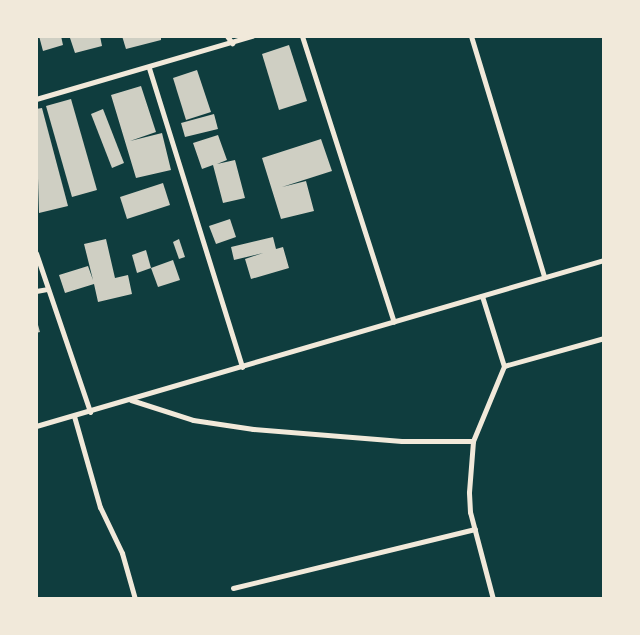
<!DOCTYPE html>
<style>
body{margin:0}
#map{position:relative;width:640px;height:635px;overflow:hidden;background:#0f3d3e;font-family:Arial,sans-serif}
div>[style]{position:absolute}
.building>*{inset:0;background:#cfcfc3}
.minor>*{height:5px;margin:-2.5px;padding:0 2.5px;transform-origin:2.5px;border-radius:2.5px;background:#f1e9da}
span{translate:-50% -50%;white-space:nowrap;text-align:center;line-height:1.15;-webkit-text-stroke:5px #f1e9da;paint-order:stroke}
.frame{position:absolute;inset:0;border:38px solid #f1e9da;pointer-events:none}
</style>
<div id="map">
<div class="building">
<div style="clip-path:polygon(39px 36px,61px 36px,63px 45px,43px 51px)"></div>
<div style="clip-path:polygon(77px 36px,100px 36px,102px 46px,75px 53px,70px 38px)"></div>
<div style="clip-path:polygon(122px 36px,161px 36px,161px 40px,126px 49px)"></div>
<div style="clip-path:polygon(289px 45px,307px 101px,279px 110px,262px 54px)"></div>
<div style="clip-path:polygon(197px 70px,211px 112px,186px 120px,173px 78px)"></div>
<div style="clip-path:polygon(141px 86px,156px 132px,130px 141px,162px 133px,171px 170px,136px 178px,111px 95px)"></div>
<div style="clip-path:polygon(71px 99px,97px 190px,72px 197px,46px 106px)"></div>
<div style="clip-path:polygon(42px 108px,68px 206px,39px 213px,36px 109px)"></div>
<div style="clip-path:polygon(103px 109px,124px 163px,112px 168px,91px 114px)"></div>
<div style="clip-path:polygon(214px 114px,218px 129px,185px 137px,181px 123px)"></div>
<div style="clip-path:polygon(218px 135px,227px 160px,217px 164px,235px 160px,245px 198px,223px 203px,213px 165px,202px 169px,193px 143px)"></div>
<div style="clip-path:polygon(321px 139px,332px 171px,282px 187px,306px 181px,314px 211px,281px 219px,262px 158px)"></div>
<div style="clip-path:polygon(163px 183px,170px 205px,127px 219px,120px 197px)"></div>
<div style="clip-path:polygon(230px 219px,236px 237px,216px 244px,209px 226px)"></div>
<div style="clip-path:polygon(273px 237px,276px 249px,283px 247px,289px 268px,251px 279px,245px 259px,263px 253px,234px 260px,231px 247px)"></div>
<div style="clip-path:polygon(106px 239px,115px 278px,128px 275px,132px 294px,98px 302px,94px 284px,65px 293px,59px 275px,88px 266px,93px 280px,84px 244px)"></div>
<div style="clip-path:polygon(179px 239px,185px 257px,179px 259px,173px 242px)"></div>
<div style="clip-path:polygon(146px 250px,151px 268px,137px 273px,132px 255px)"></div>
<div style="clip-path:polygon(173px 260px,180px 280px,158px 287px,151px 268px)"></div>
<div style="clip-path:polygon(36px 318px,40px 332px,36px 333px)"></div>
</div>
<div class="minor">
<div style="left:227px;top:36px;width:9px;rotate:54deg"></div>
<div style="left:302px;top:36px;width:300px;rotate:72.2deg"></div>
<div style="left:471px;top:36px;width:252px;rotate:73.1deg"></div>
<div style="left:149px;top:68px;width:313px;rotate:72.7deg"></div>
<div style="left:36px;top:99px;width:225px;rotate:-16.3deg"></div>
<div style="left:36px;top:253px;width:168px;rotate:71.2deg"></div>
<div style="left:36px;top:291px;width:11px;rotate:-10deg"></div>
<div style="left:482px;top:296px;width:73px;rotate:72.6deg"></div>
<div style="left:504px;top:366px;width:104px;rotate:-15.6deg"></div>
<div style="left:131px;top:400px;width:65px;rotate:17.9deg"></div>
<div style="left:193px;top:420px;width:61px;rotate:8.5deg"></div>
<div style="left:253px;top:429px;width:149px;rotate:4.6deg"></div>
<div style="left:402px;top:441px;width:71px"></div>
<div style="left:74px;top:416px;width:95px;rotate:74.1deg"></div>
<div style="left:100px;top:507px;width:51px;rotate:64.4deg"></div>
<div style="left:122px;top:553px;width:48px;rotate:74.2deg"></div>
<div style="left:36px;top:426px;width:592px;rotate:-16.29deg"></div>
<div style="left:233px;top:588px;width:249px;rotate:-13.7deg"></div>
<div style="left:493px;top:599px;width:90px;rotate:-104.8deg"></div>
<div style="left:470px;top:512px;width:20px;rotate:-93deg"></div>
<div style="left:469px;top:492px;width:51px;rotate:-85.5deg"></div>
<div style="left:473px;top:441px;width:81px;rotate:-67.5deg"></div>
</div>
<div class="frame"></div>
</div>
